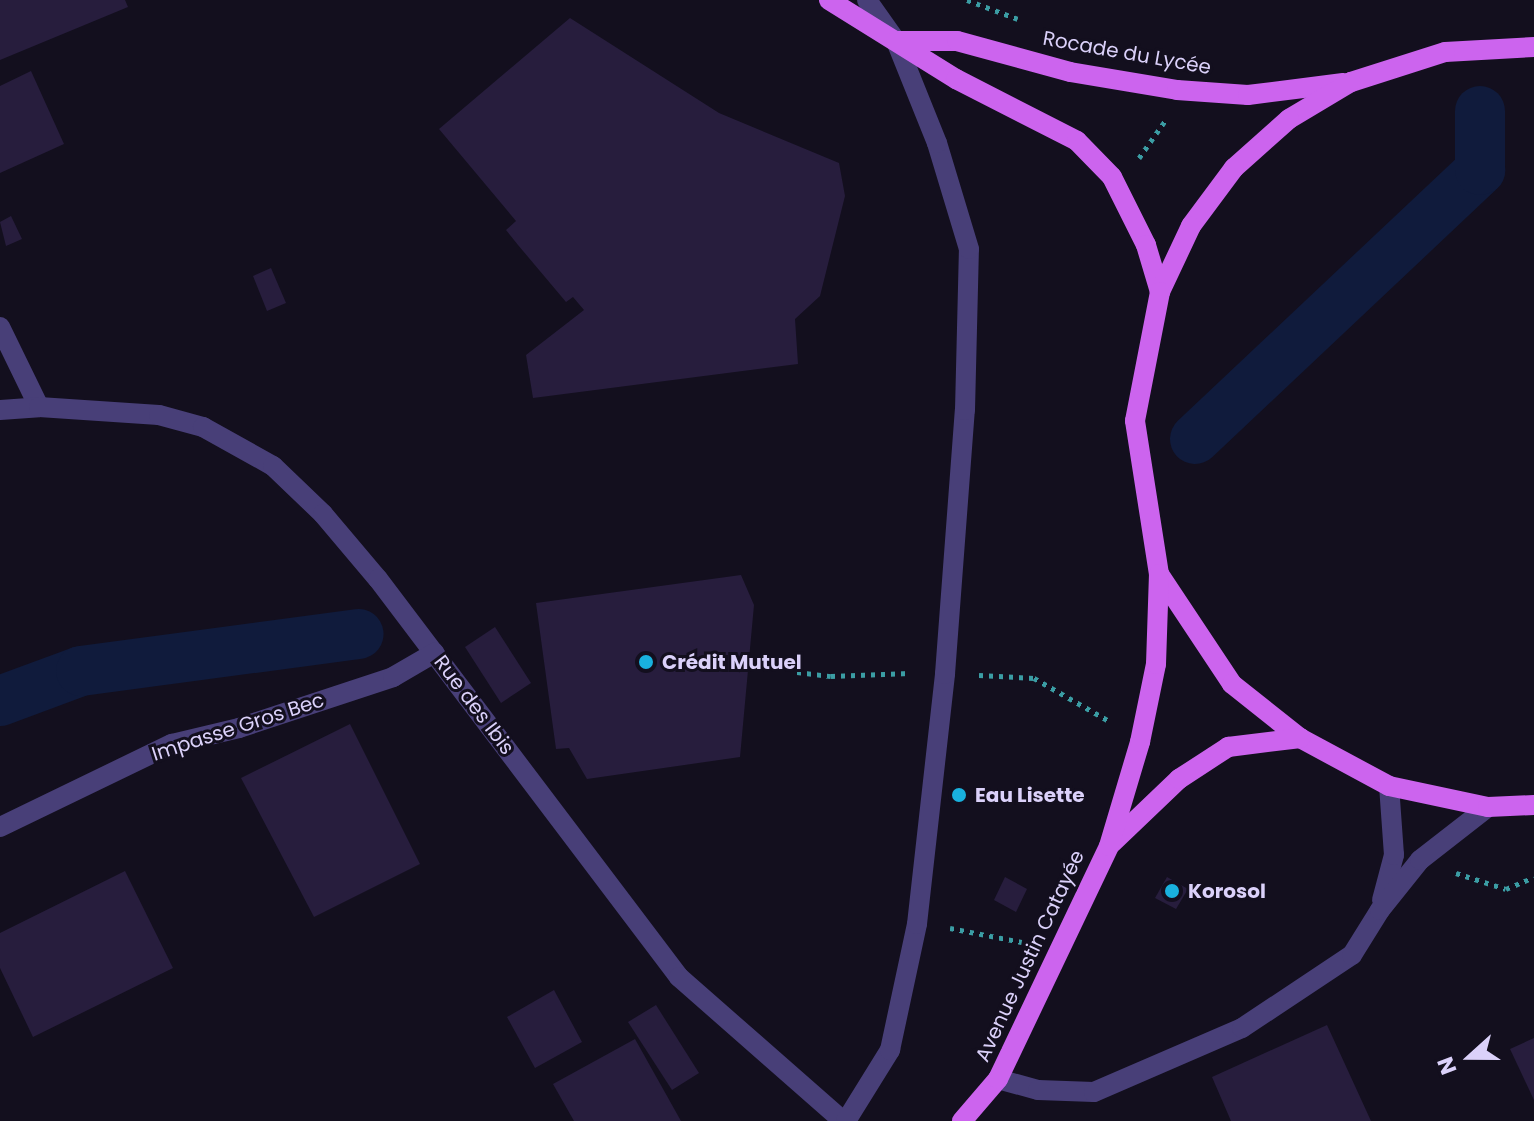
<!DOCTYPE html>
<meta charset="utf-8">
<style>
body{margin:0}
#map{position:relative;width:1534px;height:1121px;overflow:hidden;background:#130f1e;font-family:Poppins,sans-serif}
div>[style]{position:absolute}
.canal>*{height:50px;margin:-25px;padding:0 25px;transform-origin:25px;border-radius:25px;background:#101b3c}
.building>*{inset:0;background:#271d3d}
.path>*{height:5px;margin-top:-2.5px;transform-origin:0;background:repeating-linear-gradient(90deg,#3b9da4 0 4px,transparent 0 10px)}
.minor>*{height:20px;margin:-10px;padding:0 10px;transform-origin:10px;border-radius:10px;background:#483f78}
.major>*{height:20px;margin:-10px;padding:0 10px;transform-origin:10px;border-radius:10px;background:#cc64ee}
.dots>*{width:22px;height:22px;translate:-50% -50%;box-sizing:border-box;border:4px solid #130f1e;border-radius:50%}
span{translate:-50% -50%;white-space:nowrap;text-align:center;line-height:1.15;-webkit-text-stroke:6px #130f1e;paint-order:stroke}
.street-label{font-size:20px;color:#dbd1fa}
.poi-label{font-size:20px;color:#dbd1fa;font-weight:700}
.left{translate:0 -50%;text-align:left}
.north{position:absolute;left:1430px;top:1017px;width:80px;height:80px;-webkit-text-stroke:6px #130f1e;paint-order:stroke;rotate:249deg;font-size:22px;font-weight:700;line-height:32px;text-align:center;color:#dbd1fa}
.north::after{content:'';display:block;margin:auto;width:28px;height:36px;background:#dbd1fa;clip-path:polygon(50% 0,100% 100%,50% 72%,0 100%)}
</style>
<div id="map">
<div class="canal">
<div style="left:1195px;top:439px;width:392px;rotate:-43.3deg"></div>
<div style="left:1480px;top:170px;width:59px;rotate:-90deg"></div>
<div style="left:0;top:701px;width:86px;rotate:-20.3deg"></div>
<div style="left:81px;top:671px;width:280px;rotate:-7.6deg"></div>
</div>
<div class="building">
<div style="clip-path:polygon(0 0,125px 0,128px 7px,0 60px)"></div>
<div style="clip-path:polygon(570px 18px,719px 113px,839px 163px,845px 196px,820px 296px,795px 319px,798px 364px,533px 398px,526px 355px,584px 310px,573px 297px,566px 302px,518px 245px,506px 230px,516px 221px,439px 129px)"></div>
<div style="clip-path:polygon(31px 71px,64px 144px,0 173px,0 86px)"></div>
<div style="clip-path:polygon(11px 216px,22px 239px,6px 246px,0 222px)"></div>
<div style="clip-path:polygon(271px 268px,286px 303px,267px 311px,253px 276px)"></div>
<div style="clip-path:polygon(741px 575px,754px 605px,740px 757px,587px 779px,569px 748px,556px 749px,536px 603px)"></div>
<div style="clip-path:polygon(495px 627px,531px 683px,501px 703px,465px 647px)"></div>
<div style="clip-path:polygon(350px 724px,420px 864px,314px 917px,241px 778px)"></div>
<div style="clip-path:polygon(125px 871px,173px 968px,33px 1037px,0 968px,0 933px)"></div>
<div style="clip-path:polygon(1005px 877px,1027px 889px,1016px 912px,994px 900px)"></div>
<div style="clip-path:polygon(1167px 877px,1188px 889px,1176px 909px,1155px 898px)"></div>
<div style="clip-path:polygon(554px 990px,582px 1042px,535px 1068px,507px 1017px)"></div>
<div style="clip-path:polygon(656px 1005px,699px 1073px,672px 1090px,628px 1022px)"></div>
<div style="clip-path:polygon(1327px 1025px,1371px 1121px,1231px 1121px,1212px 1077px)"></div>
<div style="clip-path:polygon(1534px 1038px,1534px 1100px,1510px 1049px)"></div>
<div style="clip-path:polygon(635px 1039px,681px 1121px,574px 1121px,553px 1084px)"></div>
</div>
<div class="path">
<div style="left:967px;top:0;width:54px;rotate:20.4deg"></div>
<div style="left:1139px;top:158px;width:45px;rotate:-54.9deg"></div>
<div style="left:797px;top:672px;width:34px;rotate:7deg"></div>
<div style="left:831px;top:676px;width:79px;rotate:-2.2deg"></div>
<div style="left:979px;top:675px;width:55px;rotate:3.1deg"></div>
<div style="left:1034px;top:678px;width:86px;rotate:29.8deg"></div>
<div style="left:1456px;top:873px;width:52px;rotate:17.7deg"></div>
<div style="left:1506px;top:889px;width:30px;rotate:-23deg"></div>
<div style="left:950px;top:928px;width:73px;rotate:11deg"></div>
</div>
<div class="minor">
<div style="left:0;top:327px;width:89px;rotate:64deg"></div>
<div style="left:0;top:410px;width:39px;rotate:-4deg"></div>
<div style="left:39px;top:407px;width:120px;rotate:3.8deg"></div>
<div style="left:159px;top:415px;width:46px;rotate:15.3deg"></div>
<div style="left:203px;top:427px;width:80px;rotate:29.1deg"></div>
<div style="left:273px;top:466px;width:69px;rotate:43.8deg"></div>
<div style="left:323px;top:514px;width:85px;rotate:49.8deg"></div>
<div style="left:378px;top:579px;width:499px;rotate:52.9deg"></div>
<div style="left:679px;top:977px;width:218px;rotate:41.3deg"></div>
<div style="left:0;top:827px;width:191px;rotate:-25.8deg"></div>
<div style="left:172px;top:744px;width:69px;rotate:-13.4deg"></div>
<div style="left:239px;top:728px;width:162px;rotate:-18.3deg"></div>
<div style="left:393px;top:677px;width:48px;rotate:-30.3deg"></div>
<div style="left:1382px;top:900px;width:47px;rotate:-75.1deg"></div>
<div style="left:1394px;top:855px;width:69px;rotate:-94.1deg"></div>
<div style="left:998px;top:1079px;width:41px;rotate:15.4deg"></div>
<div style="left:1038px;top:1090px;width:56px;rotate:2deg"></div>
<div style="left:1094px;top:1092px;width:161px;rotate:-23.4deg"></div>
<div style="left:1242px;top:1028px;width:132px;rotate:-33.6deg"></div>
<div style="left:1352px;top:955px;width:53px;rotate:-58.1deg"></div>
<div style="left:1380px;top:910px;width:64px;rotate:-51.3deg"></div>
<div style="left:1420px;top:860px;width:86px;rotate:-37.9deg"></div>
<div style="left:846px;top:1121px;width:84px;rotate:-58.2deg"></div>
<div style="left:890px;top:1050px;width:129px;rotate:-77.9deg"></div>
<div style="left:917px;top:924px;width:252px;rotate:-83.6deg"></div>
<div style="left:945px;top:674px;width:265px;rotate:-85.7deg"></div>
<div style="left:965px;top:410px;width:161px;rotate:-88.6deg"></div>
<div style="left:969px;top:249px;width:111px;rotate:-106.8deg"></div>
<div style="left:937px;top:143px;width:110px;rotate:-111.9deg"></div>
<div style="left:896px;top:41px;width:50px;rotate:-125.3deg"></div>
</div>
<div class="major">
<div style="left:829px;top:0;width:150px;rotate:31.9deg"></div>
<div style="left:956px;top:79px;width:136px;rotate:27.1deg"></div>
<div style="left:1077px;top:141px;width:50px;rotate:45.8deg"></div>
<div style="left:1112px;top:177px;width:76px;rotate:63.4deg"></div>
<div style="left:1146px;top:245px;width:49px;rotate:73.4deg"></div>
<div style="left:896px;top:41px;width:61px"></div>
<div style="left:957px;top:41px;width:117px;rotate:15.3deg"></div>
<div style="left:1070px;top:72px;width:109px;rotate:9.5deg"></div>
<div style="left:1177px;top:90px;width:71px;rotate:4deg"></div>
<div style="left:1248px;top:95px;width:96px;rotate:-7.2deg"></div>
<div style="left:1534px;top:47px;width:89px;rotate:176.8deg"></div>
<div style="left:1445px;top:52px;width:99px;rotate:162.3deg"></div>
<div style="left:1351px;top:82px;width:72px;rotate:149.2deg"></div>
<div style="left:1289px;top:119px;width:74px;rotate:138.3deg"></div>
<div style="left:1234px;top:168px;width:72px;rotate:126.6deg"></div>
<div style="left:1191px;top:226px;width:73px;rotate:115.2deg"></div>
<div style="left:1160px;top:292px;width:131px;rotate:101deg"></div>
<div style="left:1135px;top:421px;width:155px;rotate:81.1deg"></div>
<div style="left:1159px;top:574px;width:132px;rotate:56.4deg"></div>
<div style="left:1232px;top:684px;width:87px;rotate:38.5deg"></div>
<div style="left:1300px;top:738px;width:101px;rotate:28.3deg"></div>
<div style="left:1389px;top:786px;width:101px;rotate:12deg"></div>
<div style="left:1488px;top:807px;width:46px;rotate:-2.5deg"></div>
<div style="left:1112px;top:843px;width:93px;rotate:-43.7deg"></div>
<div style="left:1179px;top:779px;width:59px;rotate:-33.1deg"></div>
<div style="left:1228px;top:747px;width:73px;rotate:-7.1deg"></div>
<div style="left:962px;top:1121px;width:55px;rotate:-49.4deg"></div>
<div style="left:998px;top:1079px;width:258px;rotate:-64.5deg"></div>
<div style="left:1109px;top:846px;width:109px;rotate:-73.4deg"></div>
<div style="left:1140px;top:742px;width:80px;rotate:-78.4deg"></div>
<div style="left:1156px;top:664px;width:90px;rotate:-88.1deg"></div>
</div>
<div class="dots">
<div style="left:646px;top:662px;background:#19b1de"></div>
<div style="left:959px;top:795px;background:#19b1de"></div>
<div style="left:1172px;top:891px;background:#19b1de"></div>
</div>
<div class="street-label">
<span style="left:1127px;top:53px;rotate:10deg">Rocade du Lycée</span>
<span style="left:474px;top:705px;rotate:53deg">Rue des Ibis</span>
<span style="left:238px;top:727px;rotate:-18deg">Impasse Gros Bec</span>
<span style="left:1030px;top:956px;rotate:-65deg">Avenue Justin Catayée</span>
</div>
<div class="poi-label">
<span class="left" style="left:662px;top:662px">Crédit Mutuel</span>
<span class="left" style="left:975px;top:795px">Eau Lisette</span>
<span class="left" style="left:1188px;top:891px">Korosol</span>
</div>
<div class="north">N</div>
</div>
